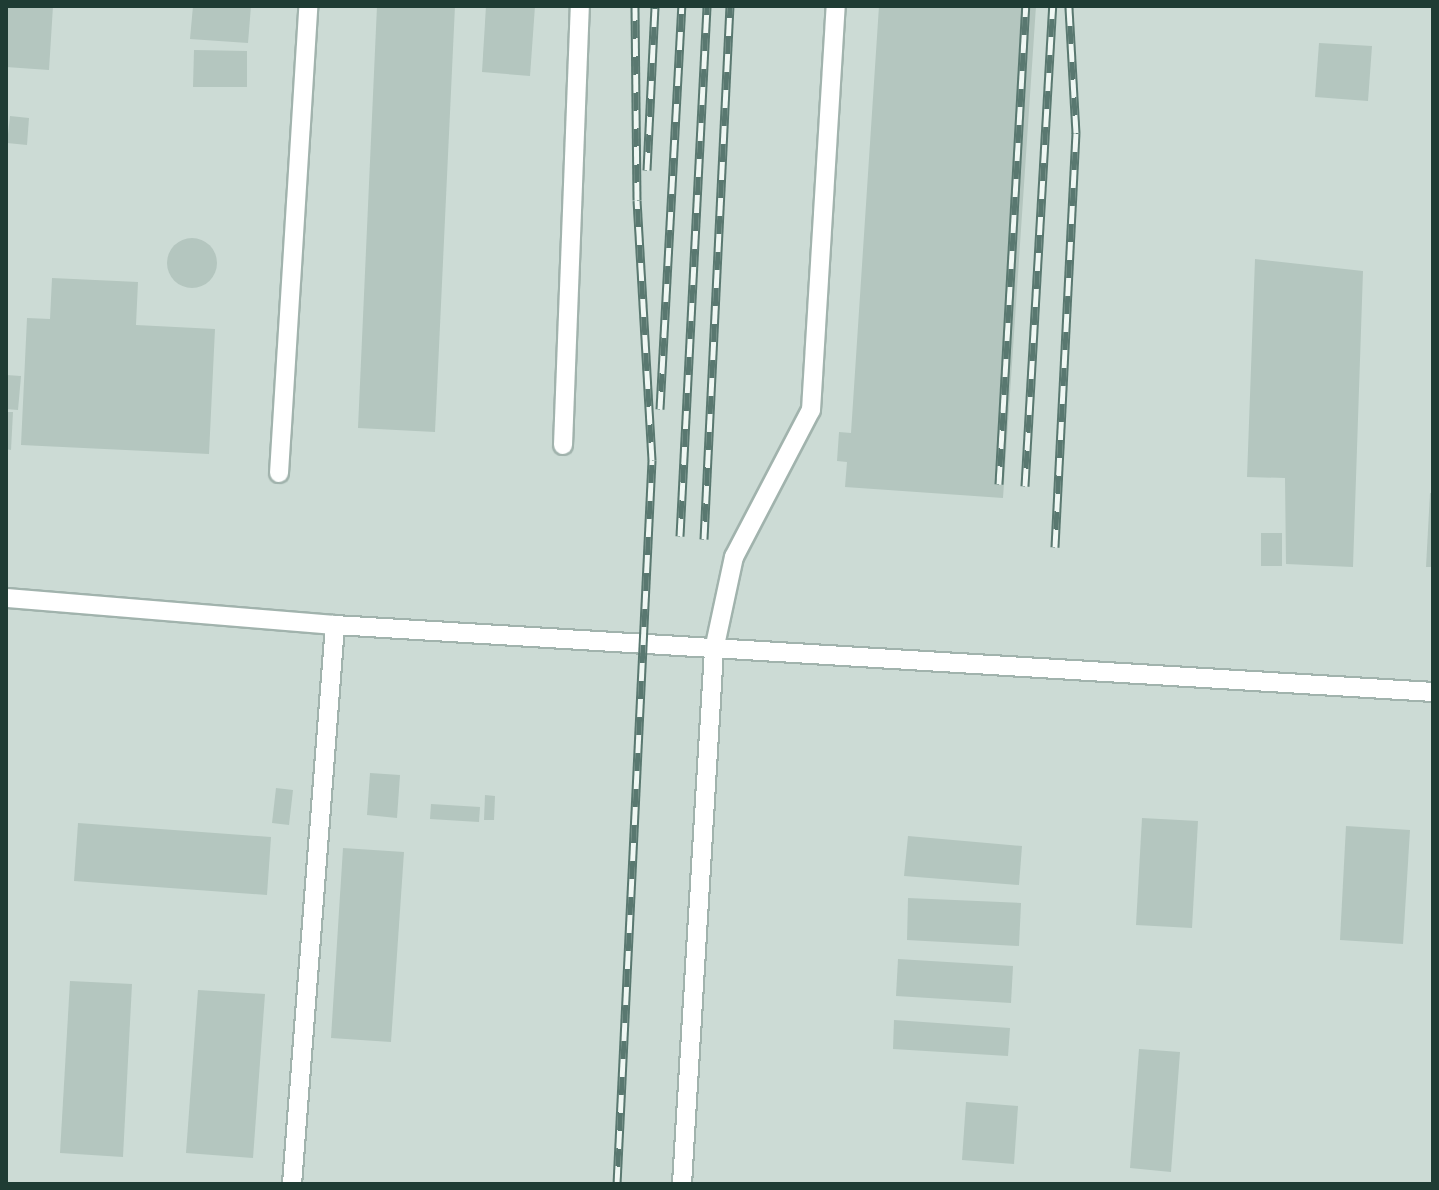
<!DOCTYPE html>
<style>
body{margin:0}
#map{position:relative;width:1439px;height:1190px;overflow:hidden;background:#deebe6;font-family:"Alegreya Sans",sans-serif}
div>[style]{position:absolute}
.built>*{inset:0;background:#ccdbd5}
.building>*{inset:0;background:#b4c6bf}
.round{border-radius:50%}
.roads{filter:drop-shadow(2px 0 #a1b3ad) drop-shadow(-2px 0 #a1b3ad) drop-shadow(0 2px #a1b3ad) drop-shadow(0 -2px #a1b3ad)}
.service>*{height:18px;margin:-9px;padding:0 9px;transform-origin:9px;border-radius:9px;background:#fff}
.rail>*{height:9px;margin-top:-4.5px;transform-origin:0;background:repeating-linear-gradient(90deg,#eff7f3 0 18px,#597870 0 36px);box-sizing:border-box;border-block:2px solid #597870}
span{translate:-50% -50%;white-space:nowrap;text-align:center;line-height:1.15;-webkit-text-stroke:8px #eff7f3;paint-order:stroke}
.frame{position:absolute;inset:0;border:8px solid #1f3c34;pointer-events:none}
</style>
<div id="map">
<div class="built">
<div style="clip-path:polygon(6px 6px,1433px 6px,1433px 1184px,6px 1184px)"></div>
</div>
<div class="building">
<div style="clip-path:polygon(6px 6px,53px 6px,49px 70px,6px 67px)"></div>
<div style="clip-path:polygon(193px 6px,251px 6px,248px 43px,190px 39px)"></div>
<div style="clip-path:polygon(377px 6px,455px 6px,435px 432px,358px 428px)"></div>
<div style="clip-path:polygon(486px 6px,535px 6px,530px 76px,482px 72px)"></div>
<div style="clip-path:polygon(879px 6px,1036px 6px,1003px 498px,845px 487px,847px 462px,837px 461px,839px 432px,851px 433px)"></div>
<div style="clip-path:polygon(1319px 43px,1372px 46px,1368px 101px,1315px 97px)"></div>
<div style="clip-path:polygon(194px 50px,247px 51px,247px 87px,193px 87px)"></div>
<div style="clip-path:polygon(10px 116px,29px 118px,27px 145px,7px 143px)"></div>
<div class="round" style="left:167px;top:238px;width:50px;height:50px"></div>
<div style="clip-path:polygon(1255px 259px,1363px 271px,1353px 567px,1286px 564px,1285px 478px,1247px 477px)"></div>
<div style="clip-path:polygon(52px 278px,138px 282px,136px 325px,215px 329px,209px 454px,21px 445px,27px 318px,50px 319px)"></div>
<div style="clip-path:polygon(6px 375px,21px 376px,18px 410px,6px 409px)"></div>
<div style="clip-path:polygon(6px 412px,13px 412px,11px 450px,6px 449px)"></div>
<div style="clip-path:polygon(1430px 493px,1433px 493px,1433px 567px,1426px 567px)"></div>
<div style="clip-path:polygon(1261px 533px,1282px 533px,1282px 566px,1261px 566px)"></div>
<div style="clip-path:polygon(370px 773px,400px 775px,397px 818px,367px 815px)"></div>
<div style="clip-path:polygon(276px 788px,293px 790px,289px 825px,272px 823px)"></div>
<div style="clip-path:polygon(485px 795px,495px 796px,494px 820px,484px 820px)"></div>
<div style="clip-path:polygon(431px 804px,480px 807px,479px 822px,430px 819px)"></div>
<div style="clip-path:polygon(1142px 818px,1198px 821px,1192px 928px,1136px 925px)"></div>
<div style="clip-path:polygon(78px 823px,271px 837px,267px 895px,74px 881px)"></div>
<div style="clip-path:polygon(1346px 826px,1410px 830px,1403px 944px,1340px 940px)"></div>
<div style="clip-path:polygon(908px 836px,1022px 846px,1019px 885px,904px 876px)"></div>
<div style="clip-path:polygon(343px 848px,404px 852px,391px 1042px,331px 1038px)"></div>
<div style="clip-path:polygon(908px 898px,1021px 903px,1019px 946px,907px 940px)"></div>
<div style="clip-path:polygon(898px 959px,1013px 966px,1011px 1003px,896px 996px)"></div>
<div style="clip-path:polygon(70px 981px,132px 984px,123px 1157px,60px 1153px)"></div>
<div style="clip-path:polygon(198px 990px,265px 994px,253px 1158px,186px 1153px)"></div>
<div style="clip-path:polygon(894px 1020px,1010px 1028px,1008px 1056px,893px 1049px)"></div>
<div style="clip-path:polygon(1139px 1049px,1180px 1052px,1171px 1172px,1130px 1168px)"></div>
<div style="clip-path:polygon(966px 1102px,1018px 1106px,1014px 1164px,962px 1160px)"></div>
</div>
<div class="roads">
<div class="service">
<div style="left:563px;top:445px;width:439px;rotate:-87.8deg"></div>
<div style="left:279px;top:473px;width:468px;rotate:-86.4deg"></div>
<div style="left:6px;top:598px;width:330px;rotate:4.7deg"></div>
<div style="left:335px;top:625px;width:1100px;rotate:3.49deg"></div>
<div style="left:292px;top:1184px;width:561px;rotate:-85.6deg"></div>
<div style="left:682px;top:1184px;width:535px;rotate:-86.57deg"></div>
<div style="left:714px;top:650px;width:95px;rotate:-77.9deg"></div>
<div style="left:734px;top:557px;width:166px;rotate:-62.4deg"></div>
<div style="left:811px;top:410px;width:405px;rotate:-86.5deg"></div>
</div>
</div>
<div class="rail">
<div style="left:647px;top:170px;width:164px;rotate:-87.2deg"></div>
<div style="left:660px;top:409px;width:404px;rotate:-86.9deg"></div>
<div style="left:999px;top:484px;width:479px;rotate:-86.8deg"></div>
<div style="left:1025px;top:486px;width:481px;rotate:-86.7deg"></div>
<div style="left:680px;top:536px;width:531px;rotate:-87.08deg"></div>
<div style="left:704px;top:539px;width:534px;rotate:-87.21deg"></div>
<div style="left:1055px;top:547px;width:415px;rotate:-87.1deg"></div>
<div style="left:1076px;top:133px;width:127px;rotate:-93.2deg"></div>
<div style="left:617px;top:1184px;width:725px;rotate:-87.23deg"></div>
<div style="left:652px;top:460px;width:260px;rotate:-93.3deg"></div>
<div style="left:637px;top:200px;width:194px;rotate:-90.6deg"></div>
</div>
<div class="frame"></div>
</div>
